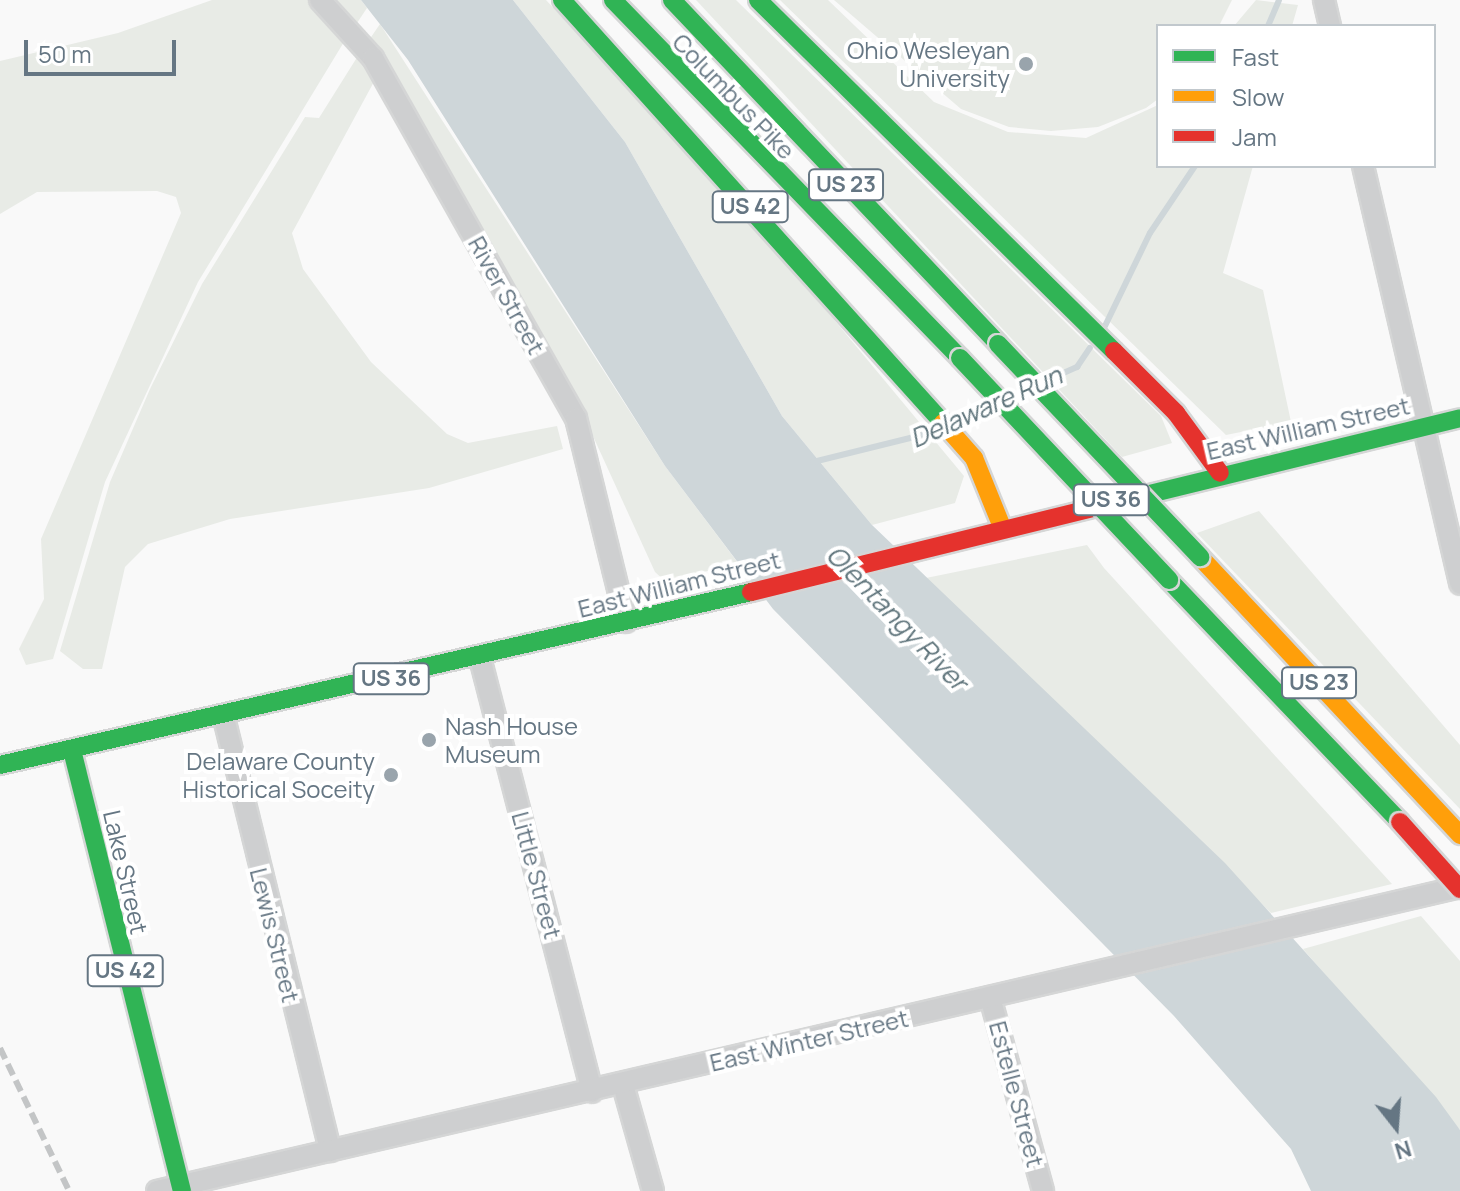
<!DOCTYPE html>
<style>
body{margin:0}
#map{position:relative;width:1460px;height:1191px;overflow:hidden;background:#f9f9f9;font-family:Manrope,sans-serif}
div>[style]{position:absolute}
.green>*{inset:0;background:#e8ebe6}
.water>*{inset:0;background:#ced6d9}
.stream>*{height:6px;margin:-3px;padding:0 3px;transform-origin:3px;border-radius:3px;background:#ced6d9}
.roads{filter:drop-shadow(2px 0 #d5d6d6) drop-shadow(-2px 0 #d5d6d6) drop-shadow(0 2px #d5d6d6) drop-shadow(0 -2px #d5d6d6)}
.street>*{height:20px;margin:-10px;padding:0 10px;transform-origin:10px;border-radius:10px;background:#cecfd0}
.fast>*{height:18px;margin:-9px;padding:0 9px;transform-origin:9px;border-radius:9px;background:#30b455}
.slow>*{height:18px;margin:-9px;padding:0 9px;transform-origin:9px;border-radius:9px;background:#ff9f0a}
.jam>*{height:18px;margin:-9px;padding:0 9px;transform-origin:9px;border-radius:9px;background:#e5322d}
.rail>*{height:6px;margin-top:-3px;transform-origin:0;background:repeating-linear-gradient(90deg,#c3c5c6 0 12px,transparent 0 18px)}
.bridges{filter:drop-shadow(2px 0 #d5d6d6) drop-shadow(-2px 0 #d5d6d6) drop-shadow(0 2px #d5d6d6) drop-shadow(0 -2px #d5d6d6)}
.fast-bridge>*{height:18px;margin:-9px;padding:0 9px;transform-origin:9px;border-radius:9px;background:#30b455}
.jam-bridge>*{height:18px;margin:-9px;padding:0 9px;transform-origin:9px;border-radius:9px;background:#e5322d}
.dots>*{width:22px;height:22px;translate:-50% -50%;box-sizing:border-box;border:4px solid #fff;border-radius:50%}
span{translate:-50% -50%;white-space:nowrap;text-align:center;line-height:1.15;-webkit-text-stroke:8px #fff;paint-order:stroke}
.shield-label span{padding:2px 6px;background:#fff;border:2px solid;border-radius:6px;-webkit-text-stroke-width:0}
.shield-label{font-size:22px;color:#657683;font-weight:700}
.poi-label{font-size:24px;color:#657683}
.right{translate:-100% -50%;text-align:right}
.left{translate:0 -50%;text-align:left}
.street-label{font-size:24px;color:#657683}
.water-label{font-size:26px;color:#60757c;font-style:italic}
.legend{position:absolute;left:1156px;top:24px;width:280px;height:144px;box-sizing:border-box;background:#fff;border:2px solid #c1c8cd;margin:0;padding:10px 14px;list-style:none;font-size:24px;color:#657683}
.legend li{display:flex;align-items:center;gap:16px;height:40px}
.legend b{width:40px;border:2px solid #c1c8cd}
.north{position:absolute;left:1356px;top:1087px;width:80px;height:80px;-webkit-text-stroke:6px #fff;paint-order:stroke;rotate:163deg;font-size:22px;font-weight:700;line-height:32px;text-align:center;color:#657683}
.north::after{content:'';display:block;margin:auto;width:28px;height:36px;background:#657683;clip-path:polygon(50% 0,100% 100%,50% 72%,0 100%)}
.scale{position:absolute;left:24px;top:40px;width:152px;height:36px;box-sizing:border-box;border:4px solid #657683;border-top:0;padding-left:10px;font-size:24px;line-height:28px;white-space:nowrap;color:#657683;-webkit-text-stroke:6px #fff;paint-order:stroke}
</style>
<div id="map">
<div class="green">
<div style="clip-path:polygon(212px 0,312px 0,347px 37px,198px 282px,105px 482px,53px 659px,26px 665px,19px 649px,44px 599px,41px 539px,181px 213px,176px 197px,157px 191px,37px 192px,0 214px,0 61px,118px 33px)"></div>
<div style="clip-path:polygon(327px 0,361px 0,367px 8px,353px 29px)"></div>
<div style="clip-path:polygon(513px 0,546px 0,752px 221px,964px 476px,955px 503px,872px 525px,782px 416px,625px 142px)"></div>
<div style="clip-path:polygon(696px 0,736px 0,1161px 416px,1172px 443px,1122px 457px)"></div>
<div style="clip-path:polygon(780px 0,828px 0,934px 102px,1008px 132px,1086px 138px,1158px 105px,1158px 166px,1253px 166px,1223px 273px,1263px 290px,1291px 422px,1226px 435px)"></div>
<div style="clip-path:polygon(834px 0,1232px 0,1219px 26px,1158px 26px,1158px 99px,1146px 108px,1098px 127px,1051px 131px,1009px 127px,961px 109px)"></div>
<div style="clip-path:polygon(1256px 0,1298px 5px,1292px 26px,1234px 26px)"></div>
<div style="clip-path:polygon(380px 24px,665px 466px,738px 563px,666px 582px,655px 572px,571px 388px,367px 43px)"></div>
<div style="clip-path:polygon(361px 51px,376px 78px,292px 233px,303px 269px,371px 362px,447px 434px,468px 443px,557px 426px,563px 449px,429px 488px,230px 519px,148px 544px,125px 567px,102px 669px,83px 669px,60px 651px,110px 482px,150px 389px,202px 284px,305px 117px,319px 118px)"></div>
<div style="clip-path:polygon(1259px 511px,1460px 745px,1460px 809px,1197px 533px)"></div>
<div style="clip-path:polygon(1087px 545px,1104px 568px,1392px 884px,1271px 913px,926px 578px)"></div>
<div style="clip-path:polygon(1421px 916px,1460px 961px,1460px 1130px,1303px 949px)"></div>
</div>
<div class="water">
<div style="clip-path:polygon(361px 0,513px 0,625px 142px,782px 416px,872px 525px,1225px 863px,1436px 1097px,1460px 1130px,1460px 1191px,1311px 1191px,1291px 1149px,1174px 1016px,773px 609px,665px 466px,408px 60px)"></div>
</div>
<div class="stream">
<div style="left:1268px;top:26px;width:28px;rotate:-67deg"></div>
<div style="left:1105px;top:326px;width:103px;rotate:-64.2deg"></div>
<div style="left:1150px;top:233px;width:81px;rotate:-56.1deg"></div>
<div style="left:1050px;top:379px;width:30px;rotate:-24deg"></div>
<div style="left:1077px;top:367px;width:23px;rotate:-56deg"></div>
<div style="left:959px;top:420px;width:33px;rotate:-23deg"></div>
<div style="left:813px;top:462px;width:125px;rotate:-13.9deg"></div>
</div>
<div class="roads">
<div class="street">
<div style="left:320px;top:0;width:79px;rotate:47.6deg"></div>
<div style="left:373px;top:58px;width:413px;rotate:60.6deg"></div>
<div style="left:576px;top:418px;width:210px;rotate:76.2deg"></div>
<div style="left:1324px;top:0;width:27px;rotate:77deg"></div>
<div style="left:1363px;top:166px;width:429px;rotate:76.9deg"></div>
<div style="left:480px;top:658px;width:448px;rotate:75.5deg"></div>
<div style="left:224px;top:718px;width:446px;rotate:76.2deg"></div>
<div style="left:990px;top:997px;width:201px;rotate:74.7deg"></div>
<div style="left:623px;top:1085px;width:110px;rotate:74.2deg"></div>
<div style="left:157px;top:1191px;width:1338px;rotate:-13.13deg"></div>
</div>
<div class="fast">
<div style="left:562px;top:0;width:569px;rotate:47.99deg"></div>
<div style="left:613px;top:0;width:499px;rotate:45.9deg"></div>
<div style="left:672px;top:0;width:474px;rotate:46.5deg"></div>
<div style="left:758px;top:0;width:500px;rotate:44.6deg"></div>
<div style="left:1145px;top:495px;width:324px;rotate:-13.7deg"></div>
<div style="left:1169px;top:580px;width:335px;rotate:46.3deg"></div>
<div style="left:72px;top:750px;width:455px;rotate:76deg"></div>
<div style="left:0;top:765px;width:771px;rotate:-12.97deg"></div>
</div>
<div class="slow">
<div style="left:943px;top:423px;width:47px;rotate:48.5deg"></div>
<div style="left:974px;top:458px;width:74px;rotate:67.9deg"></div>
<div style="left:1200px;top:557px;width:381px;rotate:46.9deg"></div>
</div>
<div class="jam">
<div style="left:1114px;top:351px;width:88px;rotate:45deg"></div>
<div style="left:1176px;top:413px;width:74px;rotate:53.7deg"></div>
<div style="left:751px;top:592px;width:406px;rotate:-13.8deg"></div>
</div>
</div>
<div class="rail">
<div style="left:0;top:1048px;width:159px;rotate:64.2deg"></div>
</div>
<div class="bridges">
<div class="fast-bridge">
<div style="left:998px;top:344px;width:294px;rotate:46.5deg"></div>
<div style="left:960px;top:358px;width:305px;rotate:46.7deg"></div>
</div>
<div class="jam-bridge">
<div style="left:1400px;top:822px;width:90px;rotate:48.2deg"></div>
</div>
</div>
<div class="dots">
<div style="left:1026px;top:64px;background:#99a4ac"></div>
<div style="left:429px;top:740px;background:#99a4ac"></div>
<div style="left:391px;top:775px;background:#99a4ac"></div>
</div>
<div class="shield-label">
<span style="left:846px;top:185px">US 23</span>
<span style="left:750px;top:207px">US 42</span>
<span style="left:1111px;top:500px">US 36</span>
<span style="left:391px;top:679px">US 36</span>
<span style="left:1319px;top:683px">US 23</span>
<span style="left:125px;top:971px">US 42</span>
</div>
<div class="poi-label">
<span class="right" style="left:1010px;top:64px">Ohio Wesleyan<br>University</span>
<span class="left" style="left:445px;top:740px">Nash House<br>Museum</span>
<span class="right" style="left:375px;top:775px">Delaware County<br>Historical Soceity</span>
</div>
<div class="street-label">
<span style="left:734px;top:96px;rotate:46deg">Columbus Pike</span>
<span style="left:507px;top:295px;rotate:61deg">River Street</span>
<span style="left:1308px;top:428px;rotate:-13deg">East William Street</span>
<span style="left:679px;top:584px;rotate:-14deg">East William Street</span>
<span style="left:126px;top:872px;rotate:77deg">Lake Street</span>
<span style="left:537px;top:875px;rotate:75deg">Little Street</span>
<span style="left:275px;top:935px;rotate:76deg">Lewis Street</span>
<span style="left:809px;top:1040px;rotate:-13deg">East Winter Street</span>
<span style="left:1017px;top:1094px;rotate:75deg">Estelle Street</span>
</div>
<div class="water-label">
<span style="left:986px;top:407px;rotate:-24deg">Delaware Run</span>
<span style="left:897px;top:618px;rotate:46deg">Olentangy River</span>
</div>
<ul class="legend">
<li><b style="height:10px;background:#30b455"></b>Fast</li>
<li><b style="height:10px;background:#ff9f0a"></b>Slow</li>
<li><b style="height:10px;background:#e5322d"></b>Jam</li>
</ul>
<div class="north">N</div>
<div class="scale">50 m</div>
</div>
